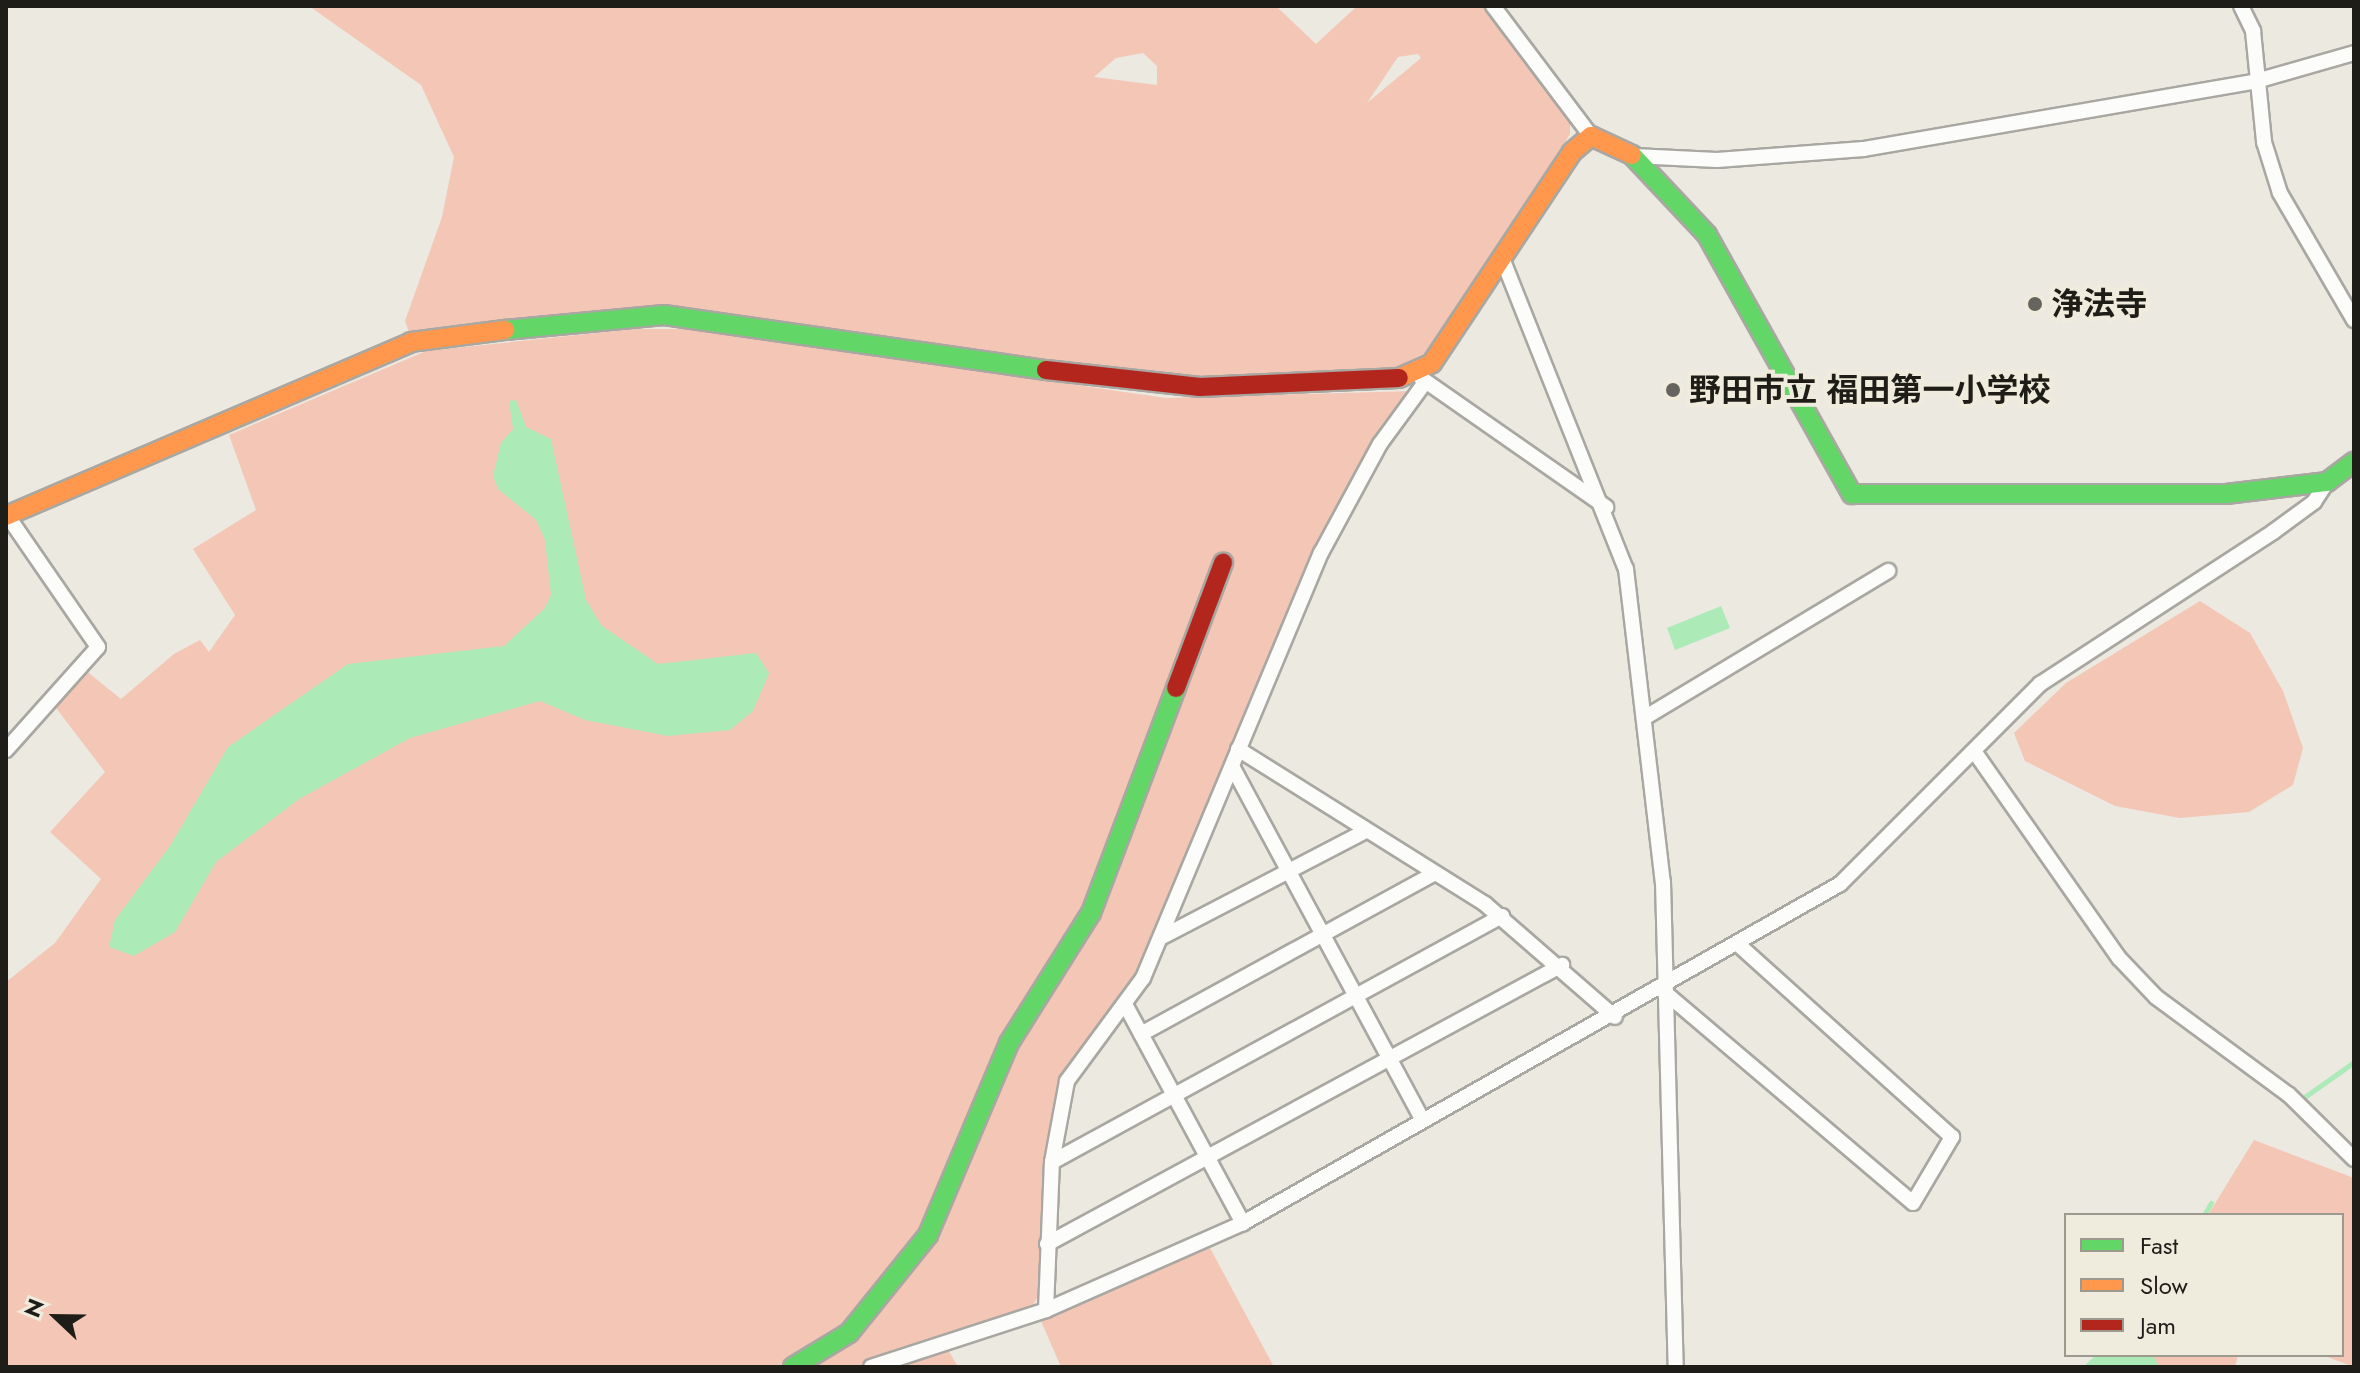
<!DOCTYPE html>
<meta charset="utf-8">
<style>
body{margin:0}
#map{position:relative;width:2360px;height:1373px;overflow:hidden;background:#ece9e1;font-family:Jost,"Noto Sans JP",sans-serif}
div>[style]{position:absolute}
.green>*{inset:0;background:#f3c6b5}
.water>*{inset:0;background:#aceab7}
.stream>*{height:5px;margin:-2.5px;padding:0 2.5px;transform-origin:2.5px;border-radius:2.5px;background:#aceab7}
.roads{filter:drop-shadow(2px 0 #a9a7a1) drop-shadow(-2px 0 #a9a7a1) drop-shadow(0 2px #a9a7a1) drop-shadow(0 -2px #a9a7a1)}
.street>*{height:14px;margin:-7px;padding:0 7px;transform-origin:7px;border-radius:7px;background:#fcfcfa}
.fast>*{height:18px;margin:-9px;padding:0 9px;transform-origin:9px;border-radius:9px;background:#63d668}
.slow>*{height:18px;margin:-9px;padding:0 9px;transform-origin:9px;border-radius:9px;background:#ff974d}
.jam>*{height:18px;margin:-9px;padding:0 9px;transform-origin:9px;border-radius:9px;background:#b3261e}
.dots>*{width:22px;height:22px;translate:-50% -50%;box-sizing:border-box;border:4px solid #f0ecdd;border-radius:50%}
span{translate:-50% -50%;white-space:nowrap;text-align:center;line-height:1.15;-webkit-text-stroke:8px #f0ecdd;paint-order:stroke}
.poi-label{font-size:32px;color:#1e1d17;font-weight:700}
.left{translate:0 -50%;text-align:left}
.frame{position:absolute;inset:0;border:8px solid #1e1d17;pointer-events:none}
.legend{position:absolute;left:2064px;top:1213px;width:280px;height:144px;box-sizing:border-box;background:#f0ecdd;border:2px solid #9c998e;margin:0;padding:10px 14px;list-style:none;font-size:24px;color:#1e1d17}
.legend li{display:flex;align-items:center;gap:16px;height:40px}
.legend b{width:40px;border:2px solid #9c998e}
.north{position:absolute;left:16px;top:1277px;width:80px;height:80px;-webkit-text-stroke:6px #f0ecdd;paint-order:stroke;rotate:292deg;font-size:22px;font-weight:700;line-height:32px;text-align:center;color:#1e1d17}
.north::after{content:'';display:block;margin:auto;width:28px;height:36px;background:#1e1d17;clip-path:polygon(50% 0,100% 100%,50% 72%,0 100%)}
</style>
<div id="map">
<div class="green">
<div style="clip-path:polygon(evenodd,309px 6px,1276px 6px,1316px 44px,1356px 7px,1482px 6px,1570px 120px,1570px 134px,1439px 344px,1406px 372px,1190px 381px,676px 309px,410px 335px,405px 321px,442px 217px,454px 157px,421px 85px,309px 6px,1143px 53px,1157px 66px,1157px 85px,1094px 77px,1116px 58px,1143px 53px,309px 6px,1418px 54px,1421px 58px,1367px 103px,1398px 57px,1418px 54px)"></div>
<div style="clip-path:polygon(635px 329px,692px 329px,1166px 398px,1413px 391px,1318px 538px,1142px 973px,1063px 1080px,1040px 1294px,1032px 1306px,870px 1367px,6px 1367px,6px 982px,55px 943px,101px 879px,50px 832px,105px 772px,53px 704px,85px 670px,121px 699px,174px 654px,200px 640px,209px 652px,235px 615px,193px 549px,256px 510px,229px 435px,426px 351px)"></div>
<div style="clip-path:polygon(2200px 601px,2250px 633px,2283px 691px,2303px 748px,2293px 785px,2249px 812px,2180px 818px,2115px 806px,2025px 761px,2014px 733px,2066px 683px)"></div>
<div style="clip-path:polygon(2254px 1140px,2354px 1178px,2354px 1367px,2322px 1355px,2342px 1355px,2342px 1215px,2208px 1215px)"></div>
<div style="clip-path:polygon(1210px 1248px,1274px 1367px,1061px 1367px,1041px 1321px)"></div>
<div style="clip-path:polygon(947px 1348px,958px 1367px,892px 1367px)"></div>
<div style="clip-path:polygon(2132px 1355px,2238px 1355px,2235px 1367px,2137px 1367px)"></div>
</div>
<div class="water">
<div style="clip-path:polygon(516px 400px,526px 427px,551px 439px,586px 600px,602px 626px,658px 664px,756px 653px,769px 673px,753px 711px,730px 730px,668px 736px,585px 720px,540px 701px,410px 738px,299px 799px,216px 862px,175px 932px,134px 956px,109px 947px,115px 920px,170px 846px,228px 747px,348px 664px,504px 646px,545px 608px,551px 595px,545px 540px,536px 520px,498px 489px,493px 476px,501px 443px,513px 429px,509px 401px)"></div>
<div style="clip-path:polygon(1721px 606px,1730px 628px,1675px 650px,1667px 628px)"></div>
<div style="clip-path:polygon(2096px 1355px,2153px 1355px,2159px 1367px,2083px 1367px)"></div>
</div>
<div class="stream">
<div style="left:2306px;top:1096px;width:59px;rotate:-35.3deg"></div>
<div style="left:2204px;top:1215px;width:14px;rotate:-60deg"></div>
</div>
<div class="roads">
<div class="street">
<div style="left:1493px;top:6px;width:163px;rotate:53deg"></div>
<div style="left:2241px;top:6px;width:28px;rotate:64deg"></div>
<div style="left:2253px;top:31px;width:112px;rotate:84.3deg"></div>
<div style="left:2264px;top:142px;width:53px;rotate:72.6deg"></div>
<div style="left:2280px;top:193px;width:147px;rotate:59.8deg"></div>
<div style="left:1634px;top:156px;width:83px;rotate:2.8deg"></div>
<div style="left:1717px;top:160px;width:147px;rotate:-4.3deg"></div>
<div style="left:1864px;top:149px;width:398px;rotate:-9.8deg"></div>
<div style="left:2256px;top:81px;width:102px;rotate:-15.9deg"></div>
<div style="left:1502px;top:258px;width:335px;rotate:68.3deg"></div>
<div style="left:1626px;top:569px;width:315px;rotate:83.3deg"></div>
<div style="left:1663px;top:882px;width:485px;rotate:88.5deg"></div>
<div style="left:1421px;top:378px;width:226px;rotate:34.9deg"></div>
<div style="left:1646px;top:717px;width:283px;rotate:-31.1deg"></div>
<div style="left:1238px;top:749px;width:292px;rotate:32.1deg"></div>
<div style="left:1485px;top:904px;width:172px;rotate:41deg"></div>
<div style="left:6px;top:750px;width:138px;rotate:-48.2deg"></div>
<div style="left:98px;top:647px;width:160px;rotate:-124.6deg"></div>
<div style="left:1974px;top:751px;width:253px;rotate:55deg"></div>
<div style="left:2119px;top:958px;width:54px;rotate:46.5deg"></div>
<div style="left:2156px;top:997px;width:165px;rotate:36.4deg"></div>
<div style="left:2289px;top:1095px;width:91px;rotate:44.6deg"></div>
<div style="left:1232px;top:766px;width:402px;rotate:61.7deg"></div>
<div style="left:1162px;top:937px;width:228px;rotate:-27.5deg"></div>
<div style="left:1662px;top:990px;width:329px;rotate:40.3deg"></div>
<div style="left:1913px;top:1203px;width:77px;rotate:-59.4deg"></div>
<div style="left:1952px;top:1137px;width:288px;rotate:-138deg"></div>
<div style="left:1126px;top:1006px;width:247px;rotate:61.7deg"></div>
<div style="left:1141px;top:1034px;width:332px;rotate:-28.7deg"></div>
<div style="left:1052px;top:1162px;width:513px;rotate:-28.66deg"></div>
<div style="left:1047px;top:1244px;width:586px;rotate:-28.45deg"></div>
<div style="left:1046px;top:1310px;width:148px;rotate:-87.7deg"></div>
<div style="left:1052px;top:1162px;width:82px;rotate:-79.5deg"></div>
<div style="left:1067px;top:1081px;width:128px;rotate:-53.6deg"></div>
<div style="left:1143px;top:978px;width:461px;rotate:-67.3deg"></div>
<div style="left:1321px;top:553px;width:124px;rotate:-61.6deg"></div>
<div style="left:1380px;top:444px;width:73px;rotate:-53.9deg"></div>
<div style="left:871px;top:1367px;width:184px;rotate:-18deg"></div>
<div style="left:1046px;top:1310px;width:215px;rotate:-23.8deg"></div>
<div style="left:1243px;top:1223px;width:687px;rotate:-29.59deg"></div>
<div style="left:1840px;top:884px;width:283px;rotate:-45deg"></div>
<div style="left:2040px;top:684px;width:278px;rotate:-33.1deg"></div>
<div style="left:2273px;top:532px;width:51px;rotate:-36.2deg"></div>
<div style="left:2314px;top:502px;width:24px;rotate:-57deg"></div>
</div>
<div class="fast">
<div style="left:1632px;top:155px;width:110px;rotate:46.8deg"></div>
<div style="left:1707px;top:235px;width:297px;rotate:60.8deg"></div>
<div style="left:1852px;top:494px;width:374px"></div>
<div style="left:2226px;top:494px;width:102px;rotate:-6.8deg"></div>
<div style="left:2327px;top:482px;width:34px;rotate:-37deg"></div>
<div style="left:505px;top:330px;width:160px;rotate:-5.4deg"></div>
<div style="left:664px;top:315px;width:386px;rotate:8.2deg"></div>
<div style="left:793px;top:1367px;width:66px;rotate:-31.3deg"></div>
<div style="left:849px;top:1333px;width:126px;rotate:-51.1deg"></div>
<div style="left:928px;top:1235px;width:208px;rotate:-67.1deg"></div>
<div style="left:1009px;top:1043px;width:154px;rotate:-57.8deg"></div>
<div style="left:1091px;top:913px;width:241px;rotate:-69.3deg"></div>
</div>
<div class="slow">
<div style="left:1399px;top:378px;width:36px;rotate:-24deg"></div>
<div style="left:1432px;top:363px;width:253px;rotate:-56.4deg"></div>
<div style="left:1572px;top:152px;width:25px;rotate:-40deg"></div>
<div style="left:1591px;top:136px;width:45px;rotate:24.9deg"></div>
<div style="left:6px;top:516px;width:441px;rotate:-23.2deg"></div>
<div style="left:411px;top:342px;width:95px;rotate:-7.3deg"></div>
</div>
<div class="jam">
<div style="left:1046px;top:370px;width:155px;rotate:6.3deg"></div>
<div style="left:1200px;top:387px;width:199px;rotate:-2.6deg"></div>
<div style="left:1176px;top:688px;width:134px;rotate:-69.4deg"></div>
</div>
</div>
<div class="dots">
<div style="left:2035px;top:304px;background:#66645e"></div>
<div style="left:1673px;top:390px;background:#66645e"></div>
</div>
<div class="poi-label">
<span class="left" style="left:2051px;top:304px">浄法寺</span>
<span class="left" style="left:1689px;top:390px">野田市立 福田第一小学校</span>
</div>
<div class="frame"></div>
<ul class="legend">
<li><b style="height:10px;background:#63d668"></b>Fast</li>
<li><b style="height:10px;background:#ff974d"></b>Slow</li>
<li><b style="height:10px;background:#b3261e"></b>Jam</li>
</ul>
<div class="north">N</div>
</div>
